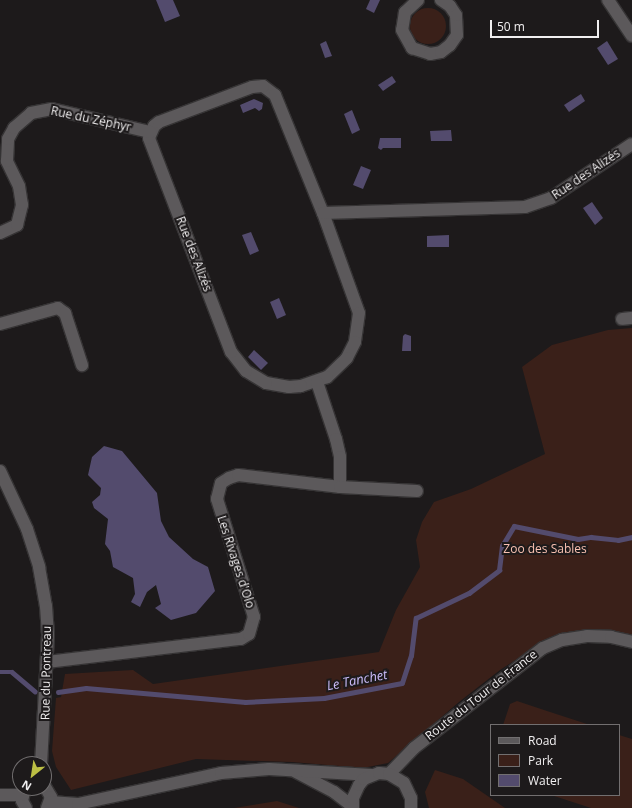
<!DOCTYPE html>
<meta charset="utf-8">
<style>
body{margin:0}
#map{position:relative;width:632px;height:808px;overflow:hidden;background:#1d1a1b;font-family:"Open Sans",sans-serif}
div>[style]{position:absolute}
.green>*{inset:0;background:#3a2019}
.round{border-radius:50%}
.water>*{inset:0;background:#534b6d}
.stream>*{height:4.5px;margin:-2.25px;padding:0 2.25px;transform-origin:2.25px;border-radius:2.25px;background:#534b6d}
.roads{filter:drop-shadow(1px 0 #363435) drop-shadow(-1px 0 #363435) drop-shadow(0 1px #363435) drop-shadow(0 -1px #363435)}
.minor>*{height:12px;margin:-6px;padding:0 6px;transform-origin:6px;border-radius:6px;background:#5c595b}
span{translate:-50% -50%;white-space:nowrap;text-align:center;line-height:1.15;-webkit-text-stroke:4px #1d1a1b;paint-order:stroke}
.street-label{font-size:12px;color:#f1eff0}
.park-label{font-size:12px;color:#f9c1b1}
.water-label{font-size:13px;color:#cebffd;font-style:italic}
.legend{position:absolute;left:490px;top:724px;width:130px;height:72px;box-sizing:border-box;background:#1d1a1b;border:1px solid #726f70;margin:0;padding:5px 7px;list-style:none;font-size:12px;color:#f1eff0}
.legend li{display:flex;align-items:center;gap:8px;height:20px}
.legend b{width:20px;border:1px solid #726f70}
.north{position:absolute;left:12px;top:756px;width:40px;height:40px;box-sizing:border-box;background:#1d1a1b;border:1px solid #726f70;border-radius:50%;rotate:210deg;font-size:11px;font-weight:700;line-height:16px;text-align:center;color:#f1eff0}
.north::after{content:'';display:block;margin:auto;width:14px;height:18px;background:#bcbf44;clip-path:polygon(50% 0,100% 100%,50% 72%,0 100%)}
.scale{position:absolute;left:490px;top:20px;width:109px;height:18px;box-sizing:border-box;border:2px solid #f1eff0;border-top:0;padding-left:5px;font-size:12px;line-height:14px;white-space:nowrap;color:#f1eff0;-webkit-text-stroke:3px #1d1a1b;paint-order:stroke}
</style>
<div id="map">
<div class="green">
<div class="round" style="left:410px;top:8px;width:36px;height:36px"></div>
<div style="clip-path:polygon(632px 328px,632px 638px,595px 631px,567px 632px,553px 636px,500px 670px,459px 702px,388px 763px,363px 768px,292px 762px,196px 759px,71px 790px,56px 767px,52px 751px,56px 698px,61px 697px,65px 674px,133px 670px,153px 684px,379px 652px,396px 610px,420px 567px,416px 540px,422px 522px,434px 502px,471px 489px,545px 454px,522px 367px,552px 345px,608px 330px)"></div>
<div style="clip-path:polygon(517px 701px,547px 711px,590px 725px,503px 725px,510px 704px)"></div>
<div style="clip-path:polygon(619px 735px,632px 739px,632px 808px,591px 808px,551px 795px,619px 795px)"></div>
<div style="clip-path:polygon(435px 770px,463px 779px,505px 808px,429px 808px,425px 792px)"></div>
<div style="clip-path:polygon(277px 801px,299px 808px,234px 808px)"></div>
</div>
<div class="water">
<div style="clip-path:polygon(156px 0,173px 0,180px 16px,165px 22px)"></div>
<div style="clip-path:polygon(370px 0,380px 0,374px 13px,366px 9px)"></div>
<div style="clip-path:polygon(326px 41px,332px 56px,325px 58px,320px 44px)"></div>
<div style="clip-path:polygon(607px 41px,618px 59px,608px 65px,597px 48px)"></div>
<div style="clip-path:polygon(392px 76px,396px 82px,383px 91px,378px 85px)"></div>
<div style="clip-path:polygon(581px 94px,585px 101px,569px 112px,564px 105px)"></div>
<div style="clip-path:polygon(254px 99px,263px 103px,262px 109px,259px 111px,255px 108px,243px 113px,240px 105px)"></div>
<div style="clip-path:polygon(352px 110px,360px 130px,352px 134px,344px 114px)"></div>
<div style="clip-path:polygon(451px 130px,452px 141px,431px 141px,430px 131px)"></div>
<div style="clip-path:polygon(380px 138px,401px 138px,401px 148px,383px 148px,381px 150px,378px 148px)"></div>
<div style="clip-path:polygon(361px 166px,371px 170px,363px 189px,353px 185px)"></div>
<div style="clip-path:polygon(592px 202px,603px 218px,595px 225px,583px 208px)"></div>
<div style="clip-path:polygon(251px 232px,259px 251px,250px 255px,242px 235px)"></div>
<div style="clip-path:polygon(449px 235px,449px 247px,427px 247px,427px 236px)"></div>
<div style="clip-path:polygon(279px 298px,286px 315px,277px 319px,270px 302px)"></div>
<div style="clip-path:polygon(405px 334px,411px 336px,411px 351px,402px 351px,403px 336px)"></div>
<div style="clip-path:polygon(254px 350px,268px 363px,261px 370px,248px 357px)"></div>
<div style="clip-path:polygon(104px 446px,122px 451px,157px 493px,161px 521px,169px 537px,193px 559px,208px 567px,215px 591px,196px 613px,171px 620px,155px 608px,161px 604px,156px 585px,147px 592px,140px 607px,131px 602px,135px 594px,133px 578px,113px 567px,110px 551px,105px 544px,108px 519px,94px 508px,92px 502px,100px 495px,101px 488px,88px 475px,92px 457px)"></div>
</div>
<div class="stream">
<div style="left:0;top:672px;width:12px"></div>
<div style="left:12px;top:672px;width:30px;rotate:40deg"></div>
<div style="left:58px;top:692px;width:28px;rotate:-8deg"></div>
<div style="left:86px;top:688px;width:160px;rotate:5deg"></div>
<div style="left:245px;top:702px;width:79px;rotate:-2.9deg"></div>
<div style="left:324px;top:698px;width:79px;rotate:-10.9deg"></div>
<div style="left:402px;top:683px;width:28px;rotate:-72deg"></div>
<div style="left:411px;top:656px;width:38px;rotate:-83deg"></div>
<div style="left:416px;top:618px;width:59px;rotate:-25.3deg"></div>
<div style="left:469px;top:593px;width:38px;rotate:-37deg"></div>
<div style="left:499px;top:570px;width:24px;rotate:-83deg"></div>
<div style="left:502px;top:546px;width:23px;rotate:-59deg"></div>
<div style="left:514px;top:526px;width:65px;rotate:11.5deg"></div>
<div style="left:578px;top:539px;width:13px;rotate:-9deg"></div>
<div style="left:591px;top:537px;width:27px;rotate:6deg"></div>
<div style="left:618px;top:540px;width:14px;rotate:-12deg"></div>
</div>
<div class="roads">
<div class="minor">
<div style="left:418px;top:0;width:18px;rotate:137deg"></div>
<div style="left:405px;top:12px;width:18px;rotate:99deg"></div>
<div style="left:402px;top:30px;width:21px;rotate:61deg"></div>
<div style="left:412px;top:48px;width:19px;rotate:18deg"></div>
<div style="left:430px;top:54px;width:11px;rotate:-10deg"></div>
<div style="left:441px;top:52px;width:11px;rotate:-38deg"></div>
<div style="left:450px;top:45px;width:12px;rotate:-55deg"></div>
<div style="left:457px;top:35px;width:20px;rotate:-93deg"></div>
<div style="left:456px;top:15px;width:11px;rotate:-124deg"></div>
<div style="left:450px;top:6px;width:11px;rotate:-146deg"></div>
<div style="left:608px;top:0;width:43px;rotate:56.3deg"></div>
<div style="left:263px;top:86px;width:15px;rotate:37deg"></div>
<div style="left:275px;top:95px;width:127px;rotate:67.9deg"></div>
<div style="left:323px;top:213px;width:106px;rotate:70.2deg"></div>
<div style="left:359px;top:313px;width:29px;rotate:98deg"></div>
<div style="left:355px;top:342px;width:18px;rotate:117deg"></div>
<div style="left:347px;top:358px;width:28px;rotate:136deg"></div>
<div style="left:327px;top:377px;width:28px;rotate:161deg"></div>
<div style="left:301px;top:386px;width:12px;rotate:175deg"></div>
<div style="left:289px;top:387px;width:23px;rotate:-170deg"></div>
<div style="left:266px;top:383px;width:23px;rotate:-149deg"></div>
<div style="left:246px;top:371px;width:24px;rotate:-128deg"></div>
<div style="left:231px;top:352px;width:229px;rotate:-111deg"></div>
<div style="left:149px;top:138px;width:13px;rotate:-67deg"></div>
<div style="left:154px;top:126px;width:6px;rotate:-39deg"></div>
<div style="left:159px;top:122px;width:99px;rotate:-20.6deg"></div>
<div style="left:252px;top:87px;width:11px;rotate:-5deg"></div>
<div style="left:323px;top:213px;width:202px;rotate:-1.7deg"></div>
<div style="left:525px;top:207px;width:28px;rotate:-19deg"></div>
<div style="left:551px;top:198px;width:97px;rotate:-33.7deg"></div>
<div style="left:0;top:233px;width:19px;rotate:-25deg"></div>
<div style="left:17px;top:225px;width:21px;rotate:-76deg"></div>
<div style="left:22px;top:205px;width:19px;rotate:-99deg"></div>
<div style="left:19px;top:186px;width:28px;rotate:-116deg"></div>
<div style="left:7px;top:161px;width:22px;rotate:-87deg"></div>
<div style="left:8px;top:139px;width:13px;rotate:-61deg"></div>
<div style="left:14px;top:128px;width:23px;rotate:-41deg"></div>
<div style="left:31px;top:113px;width:21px;rotate:-11deg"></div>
<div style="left:52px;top:109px;width:101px;rotate:13.2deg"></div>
<div style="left:622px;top:319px;width:10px;rotate:-6deg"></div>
<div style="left:0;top:324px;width:60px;rotate:-15.4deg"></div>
<div style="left:58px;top:308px;width:9px;rotate:36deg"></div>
<div style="left:65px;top:313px;width:55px;rotate:71.9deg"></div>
<div style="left:317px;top:382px;width:60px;rotate:71.6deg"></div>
<div style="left:336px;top:439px;width:18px;rotate:77deg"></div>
<div style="left:340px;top:457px;width:30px;rotate:90deg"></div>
<div style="left:0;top:471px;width:64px;rotate:65deg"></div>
<div style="left:27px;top:529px;width:40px;rotate:72deg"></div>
<div style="left:39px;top:567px;width:40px;rotate:80deg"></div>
<div style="left:46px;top:606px;width:29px;rotate:86deg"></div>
<div style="left:48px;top:635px;width:129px;rotate:93.1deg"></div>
<div style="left:47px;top:662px;width:195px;rotate:-6.8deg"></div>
<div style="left:241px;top:639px;width:9px;rotate:-32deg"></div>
<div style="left:249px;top:634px;width:18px;rotate:-74deg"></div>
<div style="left:254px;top:617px;width:124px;rotate:-107.4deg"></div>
<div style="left:217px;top:499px;width:16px;rotate:-76deg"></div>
<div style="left:221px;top:483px;width:9px;rotate:-32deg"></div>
<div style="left:229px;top:478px;width:9px;rotate:-18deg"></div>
<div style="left:238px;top:475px;width:103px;rotate:6.7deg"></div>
<div style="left:340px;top:487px;width:77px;rotate:3deg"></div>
<div style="left:296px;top:772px;width:43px;rotate:27.8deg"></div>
<div style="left:334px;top:792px;width:24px;rotate:38deg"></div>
<div style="left:389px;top:774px;width:36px;rotate:-46deg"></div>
<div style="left:414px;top:748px;width:163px;rotate:-37.8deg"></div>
<div style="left:543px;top:648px;width:21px;rotate:-23deg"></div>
<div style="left:562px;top:640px;width:25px;rotate:-9deg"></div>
<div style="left:587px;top:636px;width:24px;rotate:2deg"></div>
<div style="left:611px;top:637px;width:22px;rotate:13deg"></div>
<div style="left:44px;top:785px;width:14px;rotate:60deg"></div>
<div style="left:51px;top:797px;width:12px;rotate:110deg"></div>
<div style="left:25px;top:788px;width:13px;rotate:103deg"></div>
<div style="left:22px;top:801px;width:8px;rotate:60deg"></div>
<div style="left:0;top:795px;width:22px"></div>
<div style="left:51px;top:802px;width:27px;rotate:4deg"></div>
<div style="left:78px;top:804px;width:146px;rotate:-12.2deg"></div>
<div style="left:221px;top:773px;width:48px;rotate:-4.8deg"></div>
<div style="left:269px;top:769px;width:103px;rotate:3.3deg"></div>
<div style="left:353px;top:808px;width:10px;rotate:-90deg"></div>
<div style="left:353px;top:798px;width:14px;rotate:-65deg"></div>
<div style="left:359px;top:785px;width:8px;rotate:-50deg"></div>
<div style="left:364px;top:779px;width:16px;rotate:-22deg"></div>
<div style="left:379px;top:773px;width:10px;rotate:6deg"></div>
<div style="left:389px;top:774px;width:17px;rotate:31deg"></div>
<div style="left:404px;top:783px;width:17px;rotate:65deg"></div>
<div style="left:411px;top:798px;width:10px;rotate:90deg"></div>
</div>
</div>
<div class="street-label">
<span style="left:91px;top:119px;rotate:12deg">Rue du Zéphyr</span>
<span style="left:586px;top:174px;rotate:-34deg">Rue des Alizés</span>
<span style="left:194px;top:254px;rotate:69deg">Rue des Alizés</span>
<span style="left:236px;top:562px;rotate:72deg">Les Rivages d'Olo</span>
<span style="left:46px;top:673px;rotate:-89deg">Rue du Pontreau</span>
<span style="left:481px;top:695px;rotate:-38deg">Route du Tour de France</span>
</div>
<div class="park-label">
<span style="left:545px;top:549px">Zoo des Sables</span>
</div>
<div class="water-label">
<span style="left:357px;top:680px;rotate:-11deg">Le Tanchet</span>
</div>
<ul class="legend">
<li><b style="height:5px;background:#5c595b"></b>Road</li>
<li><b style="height:11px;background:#3a2019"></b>Park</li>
<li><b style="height:11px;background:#534b6d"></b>Water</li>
</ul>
<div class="north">N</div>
<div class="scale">50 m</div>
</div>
